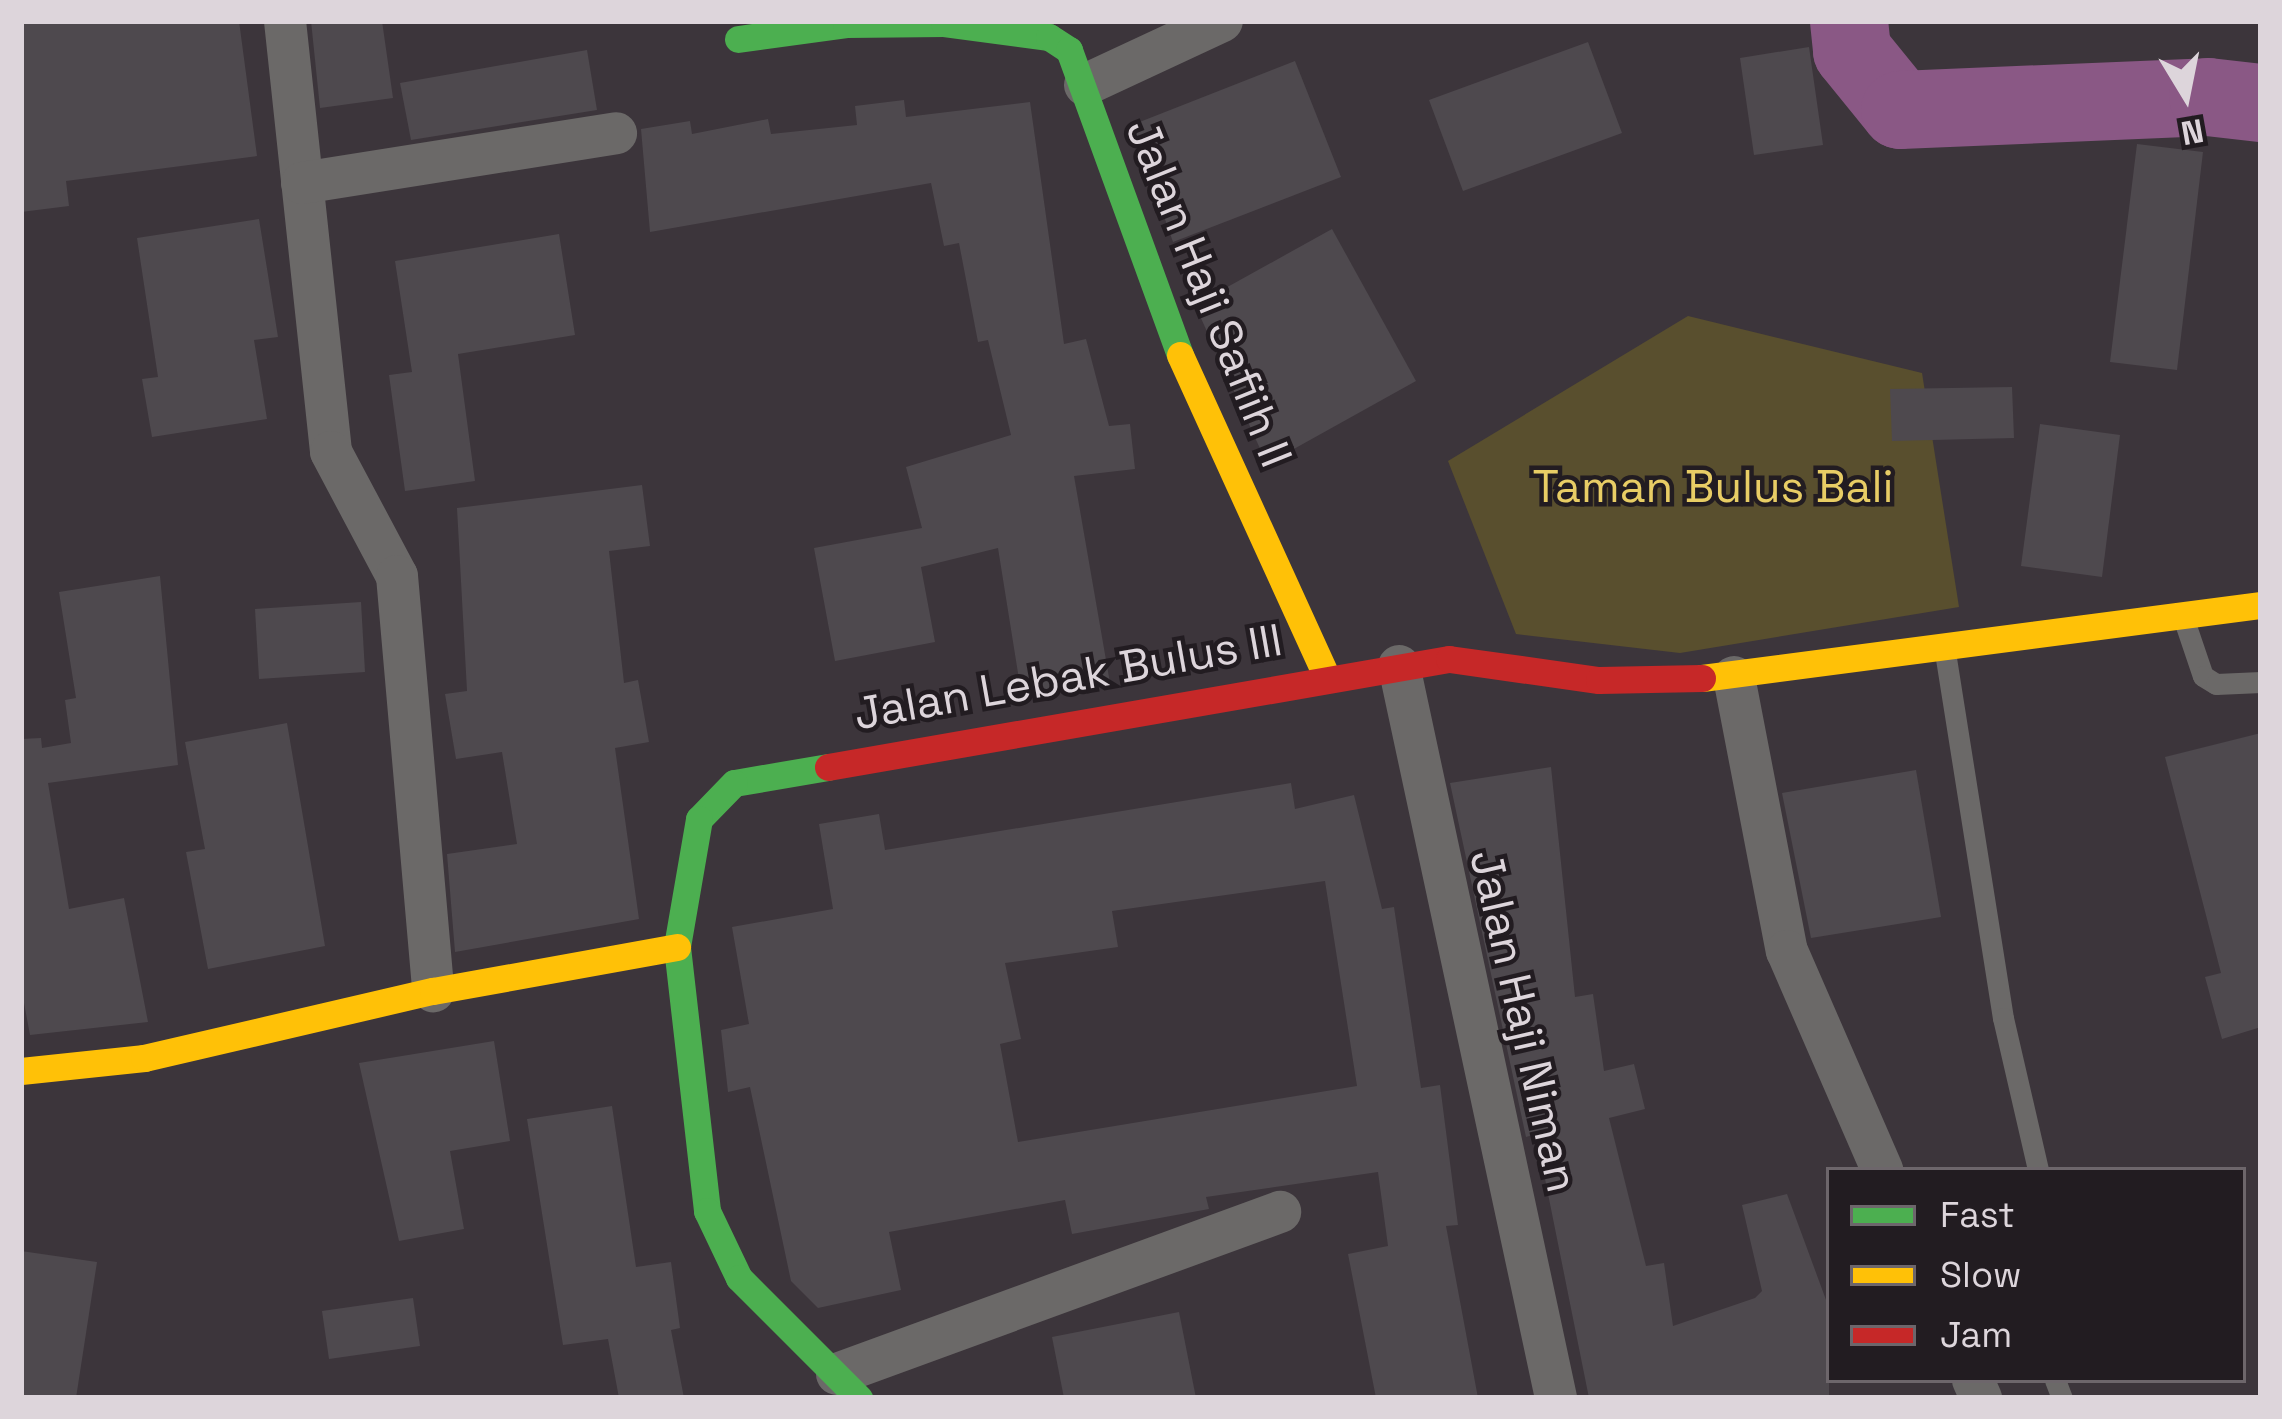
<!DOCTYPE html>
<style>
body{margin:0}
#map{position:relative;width:2282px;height:1419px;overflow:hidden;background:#3c353b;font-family:"Space Grotesk",sans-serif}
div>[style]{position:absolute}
.green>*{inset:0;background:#594f2e}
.river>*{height:78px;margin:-39px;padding:0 39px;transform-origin:39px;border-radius:39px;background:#8a5885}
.building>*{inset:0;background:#4e494e}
.lane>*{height:21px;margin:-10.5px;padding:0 10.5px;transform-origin:10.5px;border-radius:10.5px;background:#6b6968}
.street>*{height:42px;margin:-21px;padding:0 21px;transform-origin:21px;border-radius:21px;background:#6b6968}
.fast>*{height:27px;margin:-13.5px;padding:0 13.5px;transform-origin:13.5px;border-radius:13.5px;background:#4caf50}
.slow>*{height:27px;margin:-13.5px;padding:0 13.5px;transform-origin:13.5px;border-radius:13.5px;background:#ffc107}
.jam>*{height:27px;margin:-13.5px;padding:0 13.5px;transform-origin:13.5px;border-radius:13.5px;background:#c62828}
span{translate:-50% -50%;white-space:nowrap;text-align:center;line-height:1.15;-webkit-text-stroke:9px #221c21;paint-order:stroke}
.street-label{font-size:45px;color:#ddd5db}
.park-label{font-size:45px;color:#e8cd65}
.frame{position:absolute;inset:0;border:24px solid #ddd5db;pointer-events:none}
.legend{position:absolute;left:1826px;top:1167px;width:420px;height:216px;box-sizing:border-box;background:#221c21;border:3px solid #6d666b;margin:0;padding:15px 21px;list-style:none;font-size:36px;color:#ddd5db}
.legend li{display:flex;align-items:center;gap:24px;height:60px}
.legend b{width:60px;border:3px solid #6d666b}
.north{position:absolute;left:2126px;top:36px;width:120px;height:120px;-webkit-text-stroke:9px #221c21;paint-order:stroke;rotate:170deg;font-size:33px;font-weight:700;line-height:48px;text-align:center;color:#ddd5db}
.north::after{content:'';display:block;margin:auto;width:42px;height:54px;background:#ddd5db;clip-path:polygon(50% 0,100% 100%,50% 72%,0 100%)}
</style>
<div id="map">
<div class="green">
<div style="clip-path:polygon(1688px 316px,1922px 373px,1959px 607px,1680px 653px,1516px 634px,1448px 461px)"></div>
</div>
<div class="river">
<div style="left:1849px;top:21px;width:30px;rotate:84deg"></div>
<div style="left:1852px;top:51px;width:76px;rotate:50.9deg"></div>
<div style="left:1900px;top:110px;width:308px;rotate:-2.4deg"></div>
<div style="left:2208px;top:97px;width:53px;rotate:6.5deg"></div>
</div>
<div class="building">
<div style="clip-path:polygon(21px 21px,239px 21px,257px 156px,66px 181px,69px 206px,21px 212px)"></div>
<div style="clip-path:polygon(311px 21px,382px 21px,393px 98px,320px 108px)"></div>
<div style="clip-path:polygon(1588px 42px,1622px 133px,1463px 191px,1429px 100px)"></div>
<div style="clip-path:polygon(1809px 47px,1823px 145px,1754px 155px,1740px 58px)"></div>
<div style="clip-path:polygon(587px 50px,597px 110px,411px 140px,400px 83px)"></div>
<div style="clip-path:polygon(1295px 61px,1341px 177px,1173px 242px,1132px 125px)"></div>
<div style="clip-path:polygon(904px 100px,906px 117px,1030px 102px,1064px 344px,1086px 339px,1109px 426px,1130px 424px,1135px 469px,1074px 476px,1110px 683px,1022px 698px,998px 548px,921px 567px,935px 642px,835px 661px,814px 548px,922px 528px,906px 467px,1011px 435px,988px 340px,978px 342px,959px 243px,944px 246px,931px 183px,650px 232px,641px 129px,690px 121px,692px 134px,768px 119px,771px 134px,857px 125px,855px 106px)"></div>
<div style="clip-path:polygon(2137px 144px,2203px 152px,2177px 370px,2110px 362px)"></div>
<div style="clip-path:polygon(259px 219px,278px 337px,254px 340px,267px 419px,152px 437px,142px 379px,158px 377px,137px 238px)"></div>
<div style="clip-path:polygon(1332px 229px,1416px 381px,1267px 464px,1195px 305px)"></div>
<div style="clip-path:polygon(559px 234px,575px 335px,458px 354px,475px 481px,405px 491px,389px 375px,412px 372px,395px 261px)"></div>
<div style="clip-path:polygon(2012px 387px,2014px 438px,1892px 441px,1890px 389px)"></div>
<div style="clip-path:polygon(2040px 424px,2120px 435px,2102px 577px,2021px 566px)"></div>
<div style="clip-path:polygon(642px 485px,650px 546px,609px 551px,624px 683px,638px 680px,649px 742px,615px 748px,639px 919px,455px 952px,447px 854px,517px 844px,502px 752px,456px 759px,445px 694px,467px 691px,457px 508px)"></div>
<div style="clip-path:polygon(160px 576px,178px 765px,48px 783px,69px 909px,124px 898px,148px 1022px,30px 1035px,21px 987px,21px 739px,41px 738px,42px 748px,71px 743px,65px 700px,76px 698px,59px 592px)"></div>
<div style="clip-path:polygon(361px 602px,365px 672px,259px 679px,255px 609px)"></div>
<div style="clip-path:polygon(287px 723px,325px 946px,208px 969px,186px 852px,205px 849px,185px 742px)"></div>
<div style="clip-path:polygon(2261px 733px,2261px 1027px,2222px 1039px,2205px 977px,2221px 973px,2165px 757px)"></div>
<div style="clip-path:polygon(1551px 767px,1575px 997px,1593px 994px,1604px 1071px,1634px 1064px,1645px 1109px,1609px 1118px,1646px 1266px,1664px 1263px,1673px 1326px,1755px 1298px,1762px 1291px,1742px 1205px,1787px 1194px,1829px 1308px,1829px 1398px,1589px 1398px,1536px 1134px,1526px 1137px,1450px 783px)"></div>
<div style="clip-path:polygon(1916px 770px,1941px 917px,1811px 938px,1782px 793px)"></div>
<div style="clip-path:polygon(evenodd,1291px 783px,1295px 809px,1354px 795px,1382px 909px,1394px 907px,1421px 1088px,1440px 1085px,1458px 1225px,1446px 1226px,1478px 1398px,1376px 1398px,1348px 1254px,1388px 1246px,1378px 1172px,1206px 1197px,1209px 1209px,1072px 1234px,1065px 1200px,889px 1232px,901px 1290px,818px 1308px,791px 1281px,750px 1087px,728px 1092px,721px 1030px,749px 1024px,732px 927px,833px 909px,819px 824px,879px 814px,885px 850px,1291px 783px,1325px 881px,1357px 1086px,1018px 1142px,1000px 1044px,1021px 1039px,1005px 963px,1118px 947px,1112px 911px,1325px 881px)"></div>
<div style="clip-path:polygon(494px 1041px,510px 1141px,450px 1151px,464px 1229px,399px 1241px,359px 1063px)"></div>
<div style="clip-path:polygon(612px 1106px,636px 1267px,671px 1262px,680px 1328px,671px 1330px,684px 1398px,619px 1398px,608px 1339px,563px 1345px,527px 1119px)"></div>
<div style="clip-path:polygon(21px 1251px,97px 1262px,76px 1398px,21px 1398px)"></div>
<div style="clip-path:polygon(413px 1298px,420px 1346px,329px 1359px,322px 1311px)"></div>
<div style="clip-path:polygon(1179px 1312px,1196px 1398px,1064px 1398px,1052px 1337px)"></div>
</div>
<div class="lane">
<div style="left:2184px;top:620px;width:59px;rotate:71.3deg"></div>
<div style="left:2203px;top:676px;width:15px;rotate:32deg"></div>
<div style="left:2216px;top:684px;width:45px;rotate:-2.5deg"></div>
<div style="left:1945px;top:652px;width:371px;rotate:81deg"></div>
<div style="left:2003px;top:1018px;width:156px;rotate:77deg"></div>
<div style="left:2055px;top:1380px;width:19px;rotate:69deg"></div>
</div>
<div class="street">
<div style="left:285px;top:21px;width:433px;rotate:83.9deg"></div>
<div style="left:331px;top:452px;width:140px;rotate:62deg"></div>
<div style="left:397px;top:576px;width:417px;rotate:85deg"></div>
<div style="left:1085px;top:85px;width:151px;rotate:-25deg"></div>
<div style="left:302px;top:183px;width:318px;rotate:-9deg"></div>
<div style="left:1399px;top:666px;width:749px;rotate:77.89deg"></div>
<div style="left:1734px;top:677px;width:279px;rotate:79.1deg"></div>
<div style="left:1787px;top:951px;width:239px;rotate:66.5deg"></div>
<div style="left:837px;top:1374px;width:472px;rotate:-20.1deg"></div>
<div style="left:1973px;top:1380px;width:20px;rotate:66deg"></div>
</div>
<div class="fast">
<div style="left:738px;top:39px;width:109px;rotate:-7.9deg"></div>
<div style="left:846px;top:24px;width:98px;rotate:-0.6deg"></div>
<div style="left:944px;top:23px;width:106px;rotate:7.6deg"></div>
<div style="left:1049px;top:37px;width:24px;rotate:33deg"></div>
<div style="left:1069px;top:50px;width:325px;rotate:70deg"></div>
<div style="left:828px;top:767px;width:95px;rotate:170.3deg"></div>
<div style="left:734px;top:783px;width:50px;rotate:134.2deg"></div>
<div style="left:699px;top:819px;width:130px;rotate:99.8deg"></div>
<div style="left:677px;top:947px;width:266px;rotate:83.5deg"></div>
<div style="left:707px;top:1211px;width:74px;rotate:64.5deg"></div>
<div style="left:739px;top:1278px;width:170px;rotate:45deg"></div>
</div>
<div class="slow">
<div style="left:1180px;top:355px;width:353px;rotate:65.5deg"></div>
<div style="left:1702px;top:678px;width:564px;rotate:-7.44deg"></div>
<div style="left:21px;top:1071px;width:124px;rotate:-6deg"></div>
<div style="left:144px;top:1058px;width:297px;rotate:-13.1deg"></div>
<div style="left:433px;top:991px;width:248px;rotate:-10.2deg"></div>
</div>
<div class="jam">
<div style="left:828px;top:767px;width:630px;rotate:-9.87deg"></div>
<div style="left:1449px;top:659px;width:151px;rotate:8deg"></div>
<div style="left:1599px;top:680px;width:103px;rotate:-1.1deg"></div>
</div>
<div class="street-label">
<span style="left:1209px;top:293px;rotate:68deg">Jalan Haji Safiih II</span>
<span style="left:1068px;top:677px;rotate:-10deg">Jalan Lebak Bulus III</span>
<span style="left:1524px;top:1021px;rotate:77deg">Jalan Haji Niman</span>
</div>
<div class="park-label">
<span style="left:1713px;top:487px">Taman Bulus Bali</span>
</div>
<div class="frame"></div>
<ul class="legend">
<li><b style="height:15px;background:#4caf50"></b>Fast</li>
<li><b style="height:15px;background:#ffc107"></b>Slow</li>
<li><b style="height:15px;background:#c62828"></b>Jam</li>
</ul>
<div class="north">N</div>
</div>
